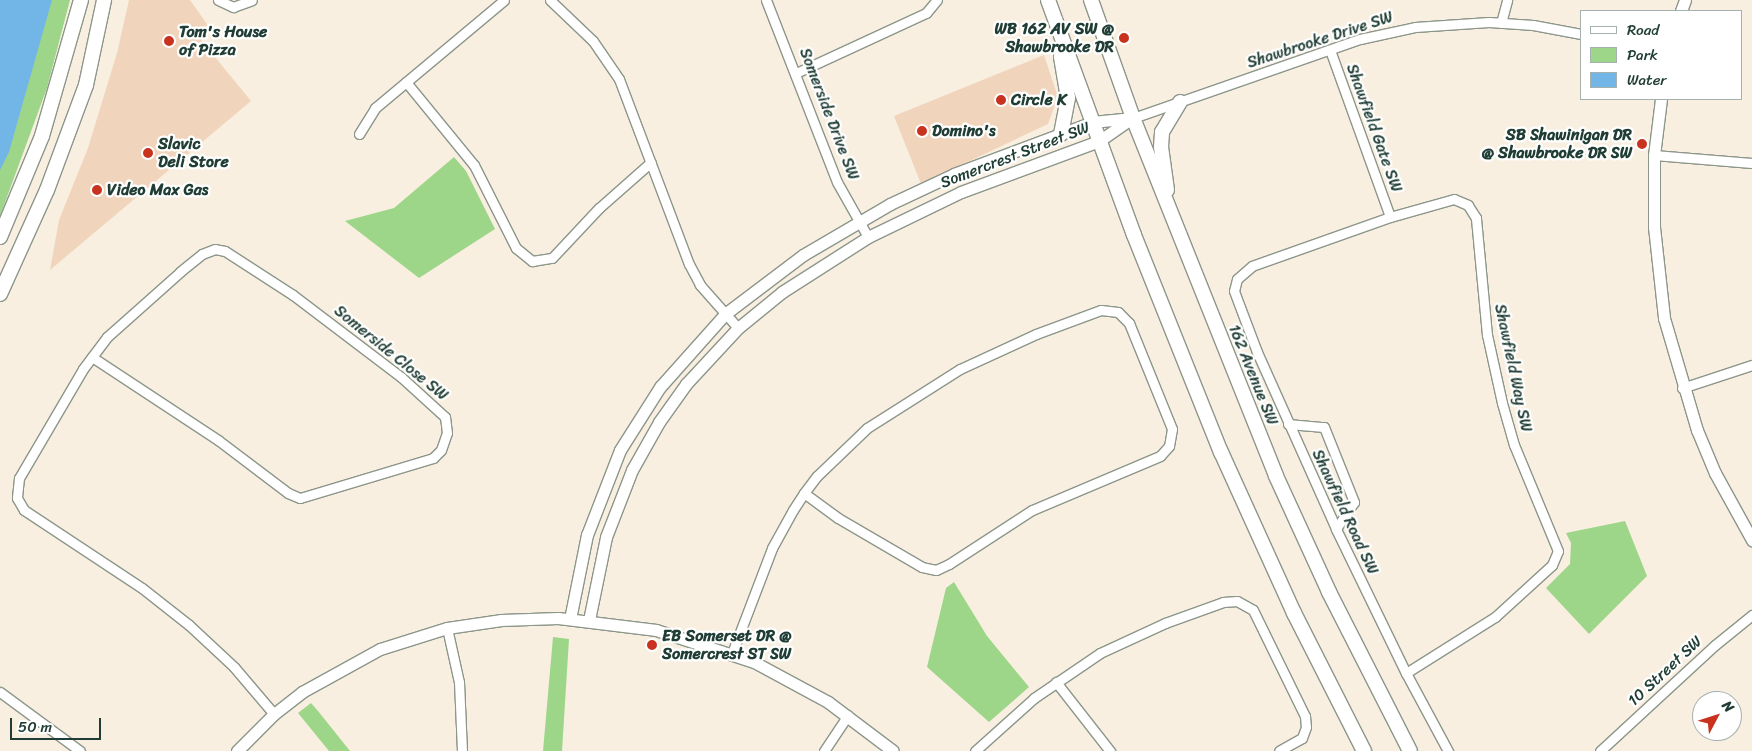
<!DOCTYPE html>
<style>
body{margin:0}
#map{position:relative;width:1752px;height:751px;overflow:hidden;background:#f8efe0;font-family:Sriracha,sans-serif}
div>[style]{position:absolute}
.built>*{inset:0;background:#f0d5bc}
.green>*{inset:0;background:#9ed689}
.water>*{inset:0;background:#72b5e7}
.roads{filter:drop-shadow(1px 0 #8c968a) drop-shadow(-1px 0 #8c968a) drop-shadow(0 1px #8c968a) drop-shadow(0 -1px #8c968a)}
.minor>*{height:9px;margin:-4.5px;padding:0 4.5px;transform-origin:4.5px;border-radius:4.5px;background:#fff}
.tertiary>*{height:11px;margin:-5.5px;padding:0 5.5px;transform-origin:5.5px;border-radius:5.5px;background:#fff}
.secondary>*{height:14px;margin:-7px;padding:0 7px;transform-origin:7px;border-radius:7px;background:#fff}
.dots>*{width:14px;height:14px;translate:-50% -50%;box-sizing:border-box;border:2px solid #fff;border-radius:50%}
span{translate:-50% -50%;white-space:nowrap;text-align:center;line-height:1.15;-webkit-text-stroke:4.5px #fff;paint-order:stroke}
.poi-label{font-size:16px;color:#1f3d34;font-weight:700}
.right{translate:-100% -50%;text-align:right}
.left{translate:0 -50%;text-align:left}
.street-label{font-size:16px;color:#1f3d34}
.legend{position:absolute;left:1580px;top:10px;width:162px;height:90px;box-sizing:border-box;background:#fff;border:1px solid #a5b1ae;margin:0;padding:6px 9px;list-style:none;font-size:15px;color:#1f3d34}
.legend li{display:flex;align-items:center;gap:10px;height:25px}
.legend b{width:25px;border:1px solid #a5b1ae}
.north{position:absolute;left:1692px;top:691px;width:50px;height:50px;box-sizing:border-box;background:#fff;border:1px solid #a5b1ae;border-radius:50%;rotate:50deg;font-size:14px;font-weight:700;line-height:20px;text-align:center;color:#1f3d34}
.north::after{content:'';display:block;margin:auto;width:18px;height:22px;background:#c8321e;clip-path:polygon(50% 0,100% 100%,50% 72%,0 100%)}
.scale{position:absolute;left:10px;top:718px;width:91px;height:22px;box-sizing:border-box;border:2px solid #1f3d34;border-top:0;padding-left:6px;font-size:15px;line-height:18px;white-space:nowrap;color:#1f3d34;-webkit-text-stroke:4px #fff;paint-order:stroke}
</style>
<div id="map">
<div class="built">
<div style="clip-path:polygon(129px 0,190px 0,207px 24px,201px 40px,251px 101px,50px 270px,59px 220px,88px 148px,117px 53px)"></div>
<div style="clip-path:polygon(1044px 55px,1058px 97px,1048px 124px,921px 184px,894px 116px)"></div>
</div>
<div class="green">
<div style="clip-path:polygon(0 0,70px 0,47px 88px,0 216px)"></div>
<div style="clip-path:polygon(454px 157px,466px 171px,495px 229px,419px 278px,345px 221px,394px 208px)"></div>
<div style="clip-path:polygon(1625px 521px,1647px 576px,1589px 634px,1546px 588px,1570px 564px,1571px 543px,1566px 533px)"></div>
<div style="clip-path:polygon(954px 582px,987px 636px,1029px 687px,989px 722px,927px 667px,946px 588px)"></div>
<div style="clip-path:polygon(553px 637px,569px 639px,562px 751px,543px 751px)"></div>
<div style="clip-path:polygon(311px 703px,318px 711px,350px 751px,329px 751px,298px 713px)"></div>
</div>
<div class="water">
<div style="clip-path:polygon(0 0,52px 0,9px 152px,0 170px)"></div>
</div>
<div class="roads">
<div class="minor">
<div style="left:218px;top:0;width:17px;rotate:25deg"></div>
<div style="left:233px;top:7px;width:20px;rotate:-20deg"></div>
<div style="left:550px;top:0;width:59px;rotate:43.6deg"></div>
<div style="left:593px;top:41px;width:46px;rotate:55.6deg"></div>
<div style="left:619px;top:79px;width:198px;rotate:69.3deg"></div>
<div style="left:689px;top:264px;width:24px;rotate:62deg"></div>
<div style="left:700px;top:285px;width:57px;rotate:48.5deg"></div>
<div style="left:766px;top:0;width:195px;rotate:68.7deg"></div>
<div style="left:837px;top:182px;width:63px;rotate:60.6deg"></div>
<div style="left:1501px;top:23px;width:24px;rotate:-75deg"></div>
<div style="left:1330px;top:50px;width:177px;rotate:70.2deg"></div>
<div style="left:796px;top:73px;width:143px;rotate:-24.8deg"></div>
<div style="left:926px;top:13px;width:17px;rotate:-50deg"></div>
<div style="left:406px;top:82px;width:107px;rotate:50.7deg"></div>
<div style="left:474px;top:165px;width:93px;rotate:63.2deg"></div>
<div style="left:516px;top:248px;width:21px;rotate:39deg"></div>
<div style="left:532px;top:261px;width:20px;rotate:-9deg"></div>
<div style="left:552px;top:258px;width:69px;rotate:-46.8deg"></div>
<div style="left:599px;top:208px;width:69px;rotate:-41.5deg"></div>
<div style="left:1133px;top:118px;width:240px;rotate:-19.2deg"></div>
<div style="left:1360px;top:39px;width:56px;rotate:-12.3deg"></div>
<div style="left:1415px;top:27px;width:74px;rotate:-3.9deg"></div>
<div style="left:1489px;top:22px;width:44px;rotate:3.9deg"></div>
<div style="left:1533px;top:25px;width:49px;rotate:10.6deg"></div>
<div style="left:359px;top:134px;width:31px;rotate:-58deg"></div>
<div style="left:375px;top:108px;width:168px;rotate:-39.9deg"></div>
<div style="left:1654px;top:155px;width:98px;rotate:4.7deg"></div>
<div style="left:92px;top:357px;width:151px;rotate:33.4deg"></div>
<div style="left:218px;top:440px;width:88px;rotate:37.1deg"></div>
<div style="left:288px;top:493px;width:13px;rotate:23deg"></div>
<div style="left:300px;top:498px;width:139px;rotate:-16.7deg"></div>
<div style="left:433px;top:458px;width:11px;rotate:-45deg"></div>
<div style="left:441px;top:450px;width:18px;rotate:-71deg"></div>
<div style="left:447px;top:433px;width:16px;rotate:-97deg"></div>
<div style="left:445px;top:417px;width:59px;rotate:-137.7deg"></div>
<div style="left:401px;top:377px;width:136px;rotate:-142.8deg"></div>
<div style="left:293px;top:295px;width:81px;rotate:-147.1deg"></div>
<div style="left:225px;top:251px;width:10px;rotate:-169deg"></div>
<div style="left:215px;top:249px;width:14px;rotate:159deg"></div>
<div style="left:202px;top:254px;width:28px;rotate:141deg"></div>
<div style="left:180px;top:272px;width:98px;rotate:138.3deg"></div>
<div style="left:107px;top:337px;width:40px;rotate:127deg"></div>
<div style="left:83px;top:369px;width:126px;rotate:120.4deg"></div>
<div style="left:19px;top:478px;width:20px;rotate:96deg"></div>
<div style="left:17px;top:498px;width:14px;rotate:60deg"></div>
<div style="left:24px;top:510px;width:141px;rotate:33.5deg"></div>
<div style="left:142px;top:588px;width:60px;rotate:38.2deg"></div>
<div style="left:189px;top:625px;width:62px;rotate:43deg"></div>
<div style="left:234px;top:667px;width:62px;rotate:49.6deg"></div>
<div style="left:1682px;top:388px;width:74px;rotate:-18.2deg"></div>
<div style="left:1288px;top:424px;width:36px;rotate:5deg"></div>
<div style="left:1324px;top:427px;width:81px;rotate:68.2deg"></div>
<div style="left:1354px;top:502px;width:32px;rotate:124deg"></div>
<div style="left:447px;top:628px;width:55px;rotate:77.5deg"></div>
<div style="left:459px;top:682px;width:69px;rotate:87.5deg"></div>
<div style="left:732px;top:653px;width:112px;rotate:-69.1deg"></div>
<div style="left:772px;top:548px;width:43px;rotate:-61.1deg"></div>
<div style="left:793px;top:510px;width:20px;rotate:-57deg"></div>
<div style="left:804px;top:493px;width:21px;rotate:-53deg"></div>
<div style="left:817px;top:476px;width:69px;rotate:-43.8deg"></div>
<div style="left:867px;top:428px;width:110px;rotate:-32.4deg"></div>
<div style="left:960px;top:369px;width:84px;rotate:-24.7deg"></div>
<div style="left:1036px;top:334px;width:69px;rotate:-20.3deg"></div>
<div style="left:1101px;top:310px;width:17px;rotate:7deg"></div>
<div style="left:1118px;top:312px;width:16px;rotate:45deg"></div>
<div style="left:1129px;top:323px;width:114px;rotate:67.9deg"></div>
<div style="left:1172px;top:429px;width:17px;rotate:100deg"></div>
<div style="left:1169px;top:446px;width:13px;rotate:132deg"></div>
<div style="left:1160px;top:456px;width:139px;rotate:157.1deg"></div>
<div style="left:1032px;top:510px;width:99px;rotate:147deg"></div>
<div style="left:949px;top:564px;width:14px;rotate:155deg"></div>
<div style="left:936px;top:570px;width:14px;rotate:-168deg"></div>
<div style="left:922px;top:567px;width:97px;rotate:-149.7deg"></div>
<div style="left:838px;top:518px;width:42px;rotate:-143.7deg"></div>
<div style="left:1406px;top:673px;width:105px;rotate:-32.2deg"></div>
<div style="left:1495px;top:617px;width:77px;rotate:-42.4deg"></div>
<div style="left:1552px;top:565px;width:15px;rotate:-67deg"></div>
<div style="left:1558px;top:551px;width:115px;rotate:-112.5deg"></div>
<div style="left:1514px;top:445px;width:44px;rotate:-105.9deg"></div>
<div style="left:1502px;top:403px;width:70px;rotate:-102.4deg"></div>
<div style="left:1487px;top:335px;width:118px;rotate:-95.4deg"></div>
<div style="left:1476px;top:218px;width:15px;rotate:-122deg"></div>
<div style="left:1468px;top:205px;width:15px;rotate:-157deg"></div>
<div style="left:1454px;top:199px;width:66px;rotate:164.3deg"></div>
<div style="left:1390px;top:217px;width:146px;rotate:160.5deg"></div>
<div style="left:1252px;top:266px;width:20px;rotate:139deg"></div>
<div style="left:1237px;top:279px;width:12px;rotate:104deg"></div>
<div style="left:1234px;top:291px;width:65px;rotate:69.3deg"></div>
<div style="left:1257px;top:352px;width:194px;rotate:65.9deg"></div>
<div style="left:1336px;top:529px;width:160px;rotate:64.1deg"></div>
<div style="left:1406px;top:673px;width:89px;rotate:61.7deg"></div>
<div style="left:1056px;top:682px;width:88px;rotate:52deg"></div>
<div style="left:0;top:692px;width:99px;rotate:36.4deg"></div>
<div style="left:824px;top:751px;width:43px;rotate:-56.3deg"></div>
<div style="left:975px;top:751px;width:79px;rotate:-41.9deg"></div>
<div style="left:1034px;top:698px;width:80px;rotate:-34.3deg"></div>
<div style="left:1100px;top:653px;width:72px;rotate:-24.8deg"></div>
<div style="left:1165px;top:623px;width:62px;rotate:-19.9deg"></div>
<div style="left:1223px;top:602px;width:14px;rotate:-4deg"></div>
<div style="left:1237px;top:601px;width:18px;rotate:29deg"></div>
<div style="left:1253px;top:610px;width:118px;rotate:63.9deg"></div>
<div style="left:1305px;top:716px;width:11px;rotate:85deg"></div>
<div style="left:1306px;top:727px;width:12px;rotate:110deg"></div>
<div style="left:1302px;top:738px;width:26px;rotate:151deg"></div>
<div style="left:1600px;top:751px;width:156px;rotate:-42.7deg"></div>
<div style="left:1715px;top:645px;width:48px;rotate:-39deg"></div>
</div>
<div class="tertiary">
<div style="left:1681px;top:11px;width:12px;rotate:-70deg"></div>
<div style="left:1661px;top:99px;width:56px;rotate:97.1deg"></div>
<div style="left:1654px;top:155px;width:72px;rotate:90deg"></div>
<div style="left:1654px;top:227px;width:92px;rotate:83.7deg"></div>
<div style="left:1664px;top:318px;width:117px;rotate:73.6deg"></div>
<div style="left:1697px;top:430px;width:47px;rotate:67.3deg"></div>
<div style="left:1715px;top:473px;width:77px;rotate:61.1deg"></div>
<div style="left:570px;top:619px;width:86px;rotate:-78.6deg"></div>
<div style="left:587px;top:535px;width:91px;rotate:-68.8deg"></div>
<div style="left:620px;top:450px;width:75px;rotate:-57.6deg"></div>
<div style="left:660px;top:387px;width:98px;rotate:-48.3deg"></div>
<div style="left:725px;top:314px;width:98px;rotate:-37.1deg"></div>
<div style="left:803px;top:255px;width:101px;rotate:-30.4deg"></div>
<div style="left:890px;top:204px;width:71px;rotate:-25.1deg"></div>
<div style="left:954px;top:174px;width:147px;rotate:-20.6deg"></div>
<div style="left:1092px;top:122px;width:41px;rotate:-5.6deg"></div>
<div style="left:589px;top:620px;width:85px;rotate:-78.4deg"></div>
<div style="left:606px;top:537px;width:72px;rotate:-68.8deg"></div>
<div style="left:632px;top:470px;width:55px;rotate:-60.6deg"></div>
<div style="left:659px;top:422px;width:47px;rotate:-54.6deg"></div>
<div style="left:686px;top:384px;width:76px;rotate:-47.1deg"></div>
<div style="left:738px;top:328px;width:57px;rotate:-39.3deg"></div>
<div style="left:782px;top:292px;width:102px;rotate:-32.6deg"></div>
<div style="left:868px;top:237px;width:103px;rotate:-25.8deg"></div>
<div style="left:961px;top:192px;width:147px;rotate:-20.3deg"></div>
<div style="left:1099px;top:141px;width:39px;rotate:-35deg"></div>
<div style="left:237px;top:751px;width:52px;rotate:-45deg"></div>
<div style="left:274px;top:714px;width:36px;rotate:-38deg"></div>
<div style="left:302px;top:692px;width:89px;rotate:-28.9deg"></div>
<div style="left:380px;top:649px;width:70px;rotate:-17.4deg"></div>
<div style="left:447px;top:628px;width:55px;rotate:-8.4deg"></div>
<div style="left:501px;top:620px;width:57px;rotate:-2deg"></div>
<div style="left:558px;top:618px;width:99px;rotate:7deg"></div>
<div style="left:656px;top:630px;width:103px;rotate:18.1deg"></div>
<div style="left:754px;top:662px;width:84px;rotate:28.4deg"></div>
<div style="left:828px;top:702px;width:81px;rotate:37deg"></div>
</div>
<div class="secondary">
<div style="left:1048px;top:0;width:250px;rotate:69.9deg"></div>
<div style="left:1134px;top:235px;width:234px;rotate:68.2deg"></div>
<div style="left:1221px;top:452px;width:177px;rotate:65.6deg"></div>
<div style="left:1294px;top:613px;width:155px;rotate:63.1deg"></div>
<div style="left:1091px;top:0;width:125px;rotate:70.4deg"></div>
<div style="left:1133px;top:118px;width:386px;rotate:68.2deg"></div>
<div style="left:1276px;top:476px;width:128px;rotate:65.4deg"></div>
<div style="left:1329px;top:592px;width:178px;rotate:63deg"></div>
<div style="left:1061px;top:134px;width:37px;rotate:-79deg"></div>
<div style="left:1068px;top:98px;width:42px;rotate:-99.7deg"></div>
<div style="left:1167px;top:190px;width:43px;rotate:-97.9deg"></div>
<div style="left:1161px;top:147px;width:15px;rotate:-86deg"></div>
<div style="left:1162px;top:132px;width:35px;rotate:-59deg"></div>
<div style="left:0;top:237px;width:109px;rotate:-67.4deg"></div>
<div style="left:42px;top:136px;width:141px;rotate:-74deg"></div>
<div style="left:0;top:294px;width:114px;rotate:-65.7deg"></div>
<div style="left:47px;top:190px;width:112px;rotate:-69.6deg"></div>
<div style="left:86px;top:85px;width:87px;rotate:-78deg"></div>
</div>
</div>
<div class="dots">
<div style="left:1124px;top:38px;background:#c8321e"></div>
<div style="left:169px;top:41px;background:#c8321e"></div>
<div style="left:1001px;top:100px;background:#c8321e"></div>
<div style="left:922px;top:131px;background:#c8321e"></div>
<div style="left:1642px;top:144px;background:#c8321e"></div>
<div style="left:148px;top:153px;background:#c8321e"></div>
<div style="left:97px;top:190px;background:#c8321e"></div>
<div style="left:652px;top:645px;background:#c8321e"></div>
</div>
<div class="poi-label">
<span class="right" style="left:1114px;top:38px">WB 162 AV SW @<br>Shawbrooke DR</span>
<span class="left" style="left:179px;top:41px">Tom's House<br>of Pizza</span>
<span class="left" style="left:1011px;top:100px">Circle K</span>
<span class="left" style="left:932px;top:131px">Domino's</span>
<span class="right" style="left:1632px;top:144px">SB Shawinigan DR<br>@ Shawbrooke DR SW</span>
<span class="left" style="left:158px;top:153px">Slavic<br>Deli Store</span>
<span class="left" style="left:107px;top:190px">Video Max Gas</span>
<span class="left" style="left:662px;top:645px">EB Somerset DR @<br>Somercrest ST SW</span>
</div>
<div class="street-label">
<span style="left:1320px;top:40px;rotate:-18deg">Shawbrooke Drive SW</span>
<span style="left:829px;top:114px;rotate:69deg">Somerside Drive SW</span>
<span style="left:1374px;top:128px;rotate:70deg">Shawfield Gate SW</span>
<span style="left:1015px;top:155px;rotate:-21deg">Somercrest Street SW</span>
<span style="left:391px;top:353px;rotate:39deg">Somerside Close SW</span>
<span style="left:1513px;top:368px;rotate:78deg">Shawfield Way SW</span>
<span style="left:1253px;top:375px;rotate:68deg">162 Avenue SW</span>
<span style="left:1345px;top:512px;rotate:65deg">Shawfield Road SW</span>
<span style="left:1665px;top:671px;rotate:-43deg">10 Street SW</span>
</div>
<ul class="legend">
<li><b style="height:6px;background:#fff"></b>Road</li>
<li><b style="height:14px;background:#9ed689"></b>Park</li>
<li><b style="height:14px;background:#72b5e7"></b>Water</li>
</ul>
<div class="north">N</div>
<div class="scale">50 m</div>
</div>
